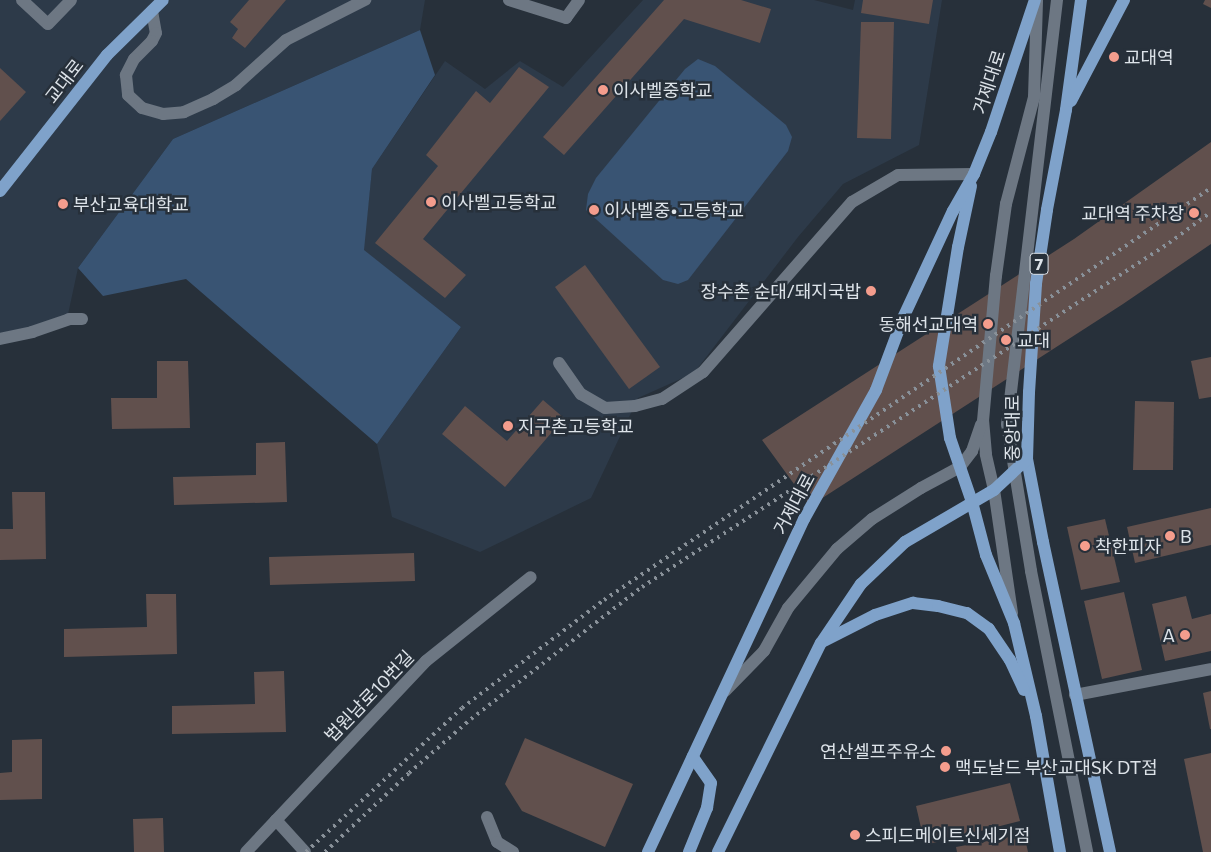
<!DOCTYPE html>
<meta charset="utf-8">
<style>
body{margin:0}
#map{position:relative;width:1211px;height:852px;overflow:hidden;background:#27303a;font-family:Commissioner,"Noto Sans KR",sans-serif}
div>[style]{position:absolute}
.built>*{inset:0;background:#2d3a49}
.green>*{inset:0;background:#395473}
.building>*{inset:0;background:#61504d}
.minor>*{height:12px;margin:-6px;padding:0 6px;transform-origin:6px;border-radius:6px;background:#6d7783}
.major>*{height:12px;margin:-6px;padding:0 6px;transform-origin:6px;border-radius:6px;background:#7fa2ca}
.rail>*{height:4px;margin-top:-2px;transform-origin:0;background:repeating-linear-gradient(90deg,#899199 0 2.5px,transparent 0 7.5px)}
.dots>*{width:14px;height:14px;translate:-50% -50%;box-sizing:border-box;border:2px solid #27303a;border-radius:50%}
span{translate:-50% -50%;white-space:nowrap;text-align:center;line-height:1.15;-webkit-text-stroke:5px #27303a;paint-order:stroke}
.shield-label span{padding:1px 4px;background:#27303a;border:1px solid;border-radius:4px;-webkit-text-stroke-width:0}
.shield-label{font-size:16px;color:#dde3e9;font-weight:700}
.poi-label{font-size:18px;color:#dde3e9}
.left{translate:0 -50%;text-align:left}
.right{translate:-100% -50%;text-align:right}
.street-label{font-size:18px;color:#dde3e9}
</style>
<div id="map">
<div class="built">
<div style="clip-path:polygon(0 0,425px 0,420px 30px,173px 139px,78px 268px,67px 319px,0 339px)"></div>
<div style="clip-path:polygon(643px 0,814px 0,853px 10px,855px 0,942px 0,919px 145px,843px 184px,798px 237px,694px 373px,638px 398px,591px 498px,480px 552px,392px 517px,377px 444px,461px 327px,363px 250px,372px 169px,445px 61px,485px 89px,520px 61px,563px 87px)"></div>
</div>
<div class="green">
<div style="clip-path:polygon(420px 30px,435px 75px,372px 169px,364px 250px,461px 327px,377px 444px,186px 279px,103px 296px,78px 268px,173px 139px)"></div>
<div style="clip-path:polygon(698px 59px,715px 66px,786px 125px,792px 137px,788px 151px,688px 280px,678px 284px,663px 280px,586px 210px,588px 194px,596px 178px,685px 69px)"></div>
</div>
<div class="building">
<div style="clip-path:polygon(249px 0,286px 0,245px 48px,232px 38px,238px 29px,230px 22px)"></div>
<div style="clip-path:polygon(664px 0,741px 0,771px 9px,760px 43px,684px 19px,564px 155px,543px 137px)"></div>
<div style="clip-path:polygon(863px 0,933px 0,929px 24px,861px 13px)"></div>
<div style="clip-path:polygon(1205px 0,1211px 0,1211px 8px,1203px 4px)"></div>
<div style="clip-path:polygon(861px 22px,894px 22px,891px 139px,857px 138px)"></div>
<div style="clip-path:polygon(519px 67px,549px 87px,423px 239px,466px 275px,445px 298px,375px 243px,438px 166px,426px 155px,476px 91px,490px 103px)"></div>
<div style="clip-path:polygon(0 68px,26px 92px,0 121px)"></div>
<div style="clip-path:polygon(1211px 142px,1211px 244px,1123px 304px,810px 506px,762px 440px,1074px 239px)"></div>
<div style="clip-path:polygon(585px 265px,660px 367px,629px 389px,555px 287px)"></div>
<div style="clip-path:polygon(1211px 357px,1211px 397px,1199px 399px,1191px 361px)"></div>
<div style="clip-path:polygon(157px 361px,188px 361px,190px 428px,112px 429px,111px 398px,157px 398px)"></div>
<div style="clip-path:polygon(543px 400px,564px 418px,505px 487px,442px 434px,465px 406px,507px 441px)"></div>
<div style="clip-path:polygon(1135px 401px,1174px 402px,1173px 470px,1133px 470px)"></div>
<div style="clip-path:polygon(285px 442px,287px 502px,174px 505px,173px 477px,256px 475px,256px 443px)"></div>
<div style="clip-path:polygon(12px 492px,45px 492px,46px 559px,0 560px,0 529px,13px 529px)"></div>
<div style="clip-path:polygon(1211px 508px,1211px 545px,1135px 563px,1127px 527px)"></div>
<div style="clip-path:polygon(1105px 519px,1120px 582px,1081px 590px,1067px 527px)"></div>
<div style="clip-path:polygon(414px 553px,415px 581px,270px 585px,269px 557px)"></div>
<div style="clip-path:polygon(1124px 592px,1142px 670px,1102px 679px,1084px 601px)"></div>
<div style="clip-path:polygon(146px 594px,176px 594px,177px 654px,64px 657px,64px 629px,147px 627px)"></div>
<div style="clip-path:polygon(1186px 596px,1192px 619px,1211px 614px,1211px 651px,1165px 661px,1152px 604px)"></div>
<div style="clip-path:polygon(284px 671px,286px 732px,172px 734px,172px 706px,255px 704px,254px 672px)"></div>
<div style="clip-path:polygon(1211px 691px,1211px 729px,1210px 729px,1203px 693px)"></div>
<div style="clip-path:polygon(525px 738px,633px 784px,605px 847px,522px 811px,505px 784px)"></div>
<div style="clip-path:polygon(42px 739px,42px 799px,0 800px,0 773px,12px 772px,12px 740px)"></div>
<div style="clip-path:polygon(1211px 753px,1211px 852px,1203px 852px,1184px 759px)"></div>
<div style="clip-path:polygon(1010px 783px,1020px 821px,925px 845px,916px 806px)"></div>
<div style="clip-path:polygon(163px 818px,164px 852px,134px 852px,133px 819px)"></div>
<div style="clip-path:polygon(1024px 834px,1028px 852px,957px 852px,956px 847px)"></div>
</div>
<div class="minor">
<div style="left:22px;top:0;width:35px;rotate:43deg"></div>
<div style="left:48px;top:24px;width:33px;rotate:-46deg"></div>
<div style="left:509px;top:0;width:60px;rotate:17.5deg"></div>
<div style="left:566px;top:18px;width:22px;rotate:-54deg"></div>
<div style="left:1057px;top:0;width:427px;rotate:96.7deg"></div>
<div style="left:1007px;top:424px;width:149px;rotate:80.7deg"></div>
<div style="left:1031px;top:571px;width:287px;rotate:78.7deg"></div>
<div style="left:152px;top:11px;width:22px;rotate:80deg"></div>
<div style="left:156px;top:33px;width:9px;rotate:117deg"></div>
<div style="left:152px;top:41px;width:25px;rotate:135deg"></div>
<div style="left:134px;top:59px;width:18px;rotate:117deg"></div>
<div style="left:126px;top:75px;width:20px;rotate:84deg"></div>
<div style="left:128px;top:95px;width:19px;rotate:43deg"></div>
<div style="left:142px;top:108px;width:22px;rotate:16deg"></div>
<div style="left:163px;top:114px;width:21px;rotate:-5deg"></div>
<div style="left:184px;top:112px;width:32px;rotate:-24deg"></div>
<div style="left:213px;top:99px;width:27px;rotate:-31deg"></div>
<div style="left:236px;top:85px;width:67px;rotate:-42deg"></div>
<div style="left:286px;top:40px;width:89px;rotate:-26.9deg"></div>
<div style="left:0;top:339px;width:33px;rotate:-12deg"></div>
<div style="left:32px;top:332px;width:39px;rotate:-19deg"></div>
<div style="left:69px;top:319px;width:13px"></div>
<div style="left:559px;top:363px;width:38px;rotate:55deg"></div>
<div style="left:581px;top:394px;width:28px;rotate:30deg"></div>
<div style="left:605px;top:408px;width:30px;rotate:-4deg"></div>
<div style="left:635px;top:406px;width:28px;rotate:-15deg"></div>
<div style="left:662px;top:399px;width:49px;rotate:-33.4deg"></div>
<div style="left:703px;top:372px;width:226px;rotate:-48.8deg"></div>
<div style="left:852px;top:202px;width:53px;rotate:-30.4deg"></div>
<div style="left:898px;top:175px;width:76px;rotate:-0.8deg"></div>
<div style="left:1012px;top:613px;width:124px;rotate:-98.3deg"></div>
<div style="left:994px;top:490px;width:37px;rotate:-103deg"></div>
<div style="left:986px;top:454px;width:33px;rotate:-95deg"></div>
<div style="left:983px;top:421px;width:146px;rotate:-84.9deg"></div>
<div style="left:996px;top:276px;width:73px;rotate:-82.1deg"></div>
<div style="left:1006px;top:204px;width:111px;rotate:-75.3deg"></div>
<div style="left:1034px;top:97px;width:97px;rotate:-88.2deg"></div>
<div style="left:725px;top:691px;width:56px;rotate:-45.7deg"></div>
<div style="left:764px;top:651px;width:49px;rotate:-60.8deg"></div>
<div style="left:788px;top:608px;width:77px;rotate:-50.3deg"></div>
<div style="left:837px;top:549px;width:46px;rotate:-40.6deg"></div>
<div style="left:872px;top:519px;width:58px;rotate:-32.3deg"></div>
<div style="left:921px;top:488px;width:44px;rotate:-28.3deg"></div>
<div style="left:960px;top:467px;width:20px;rotate:-53deg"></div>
<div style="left:972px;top:451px;width:28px;rotate:-71deg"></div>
<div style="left:1075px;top:695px;width:138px;rotate:-10.8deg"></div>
<div style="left:487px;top:817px;width:27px;rotate:68deg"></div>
<div style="left:497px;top:842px;width:19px;rotate:32deg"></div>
<div style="left:276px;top:820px;width:43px;rotate:47.8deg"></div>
<div style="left:246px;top:852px;width:262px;rotate:-46.7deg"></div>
<div style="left:426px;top:661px;width:134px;rotate:-38.7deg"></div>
</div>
<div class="major">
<div style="left:1081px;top:0;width:111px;rotate:97.8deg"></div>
<div style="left:1066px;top:110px;width:102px;rotate:100.8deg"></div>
<div style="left:1047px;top:210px;width:75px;rotate:98.5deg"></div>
<div style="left:1036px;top:284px;width:108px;rotate:93.7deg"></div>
<div style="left:1029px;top:392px;width:67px;rotate:91.7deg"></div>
<div style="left:1027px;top:459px;width:85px;rotate:79.1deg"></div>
<div style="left:1043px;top:542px;width:317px;rotate:77.8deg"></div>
<div style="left:1071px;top:101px;width:114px;rotate:-62.3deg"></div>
<div style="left:971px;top:186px;width:62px;rotate:102deg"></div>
<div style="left:958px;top:247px;width:121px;rotate:99.1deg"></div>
<div style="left:939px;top:366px;width:73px;rotate:81.3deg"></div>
<div style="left:950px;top:438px;width:68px;rotate:71deg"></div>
<div style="left:972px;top:502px;width:55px;rotate:75.2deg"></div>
<div style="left:986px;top:555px;width:74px;rotate:67.6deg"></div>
<div style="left:1014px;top:623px;width:96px;rotate:76.7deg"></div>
<div style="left:1036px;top:716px;width:138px;rotate:80deg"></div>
<div style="left:0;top:191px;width:173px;rotate:-51.8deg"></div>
<div style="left:107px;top:55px;width:78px;rotate:-44.5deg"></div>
<div style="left:824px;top:641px;width:57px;rotate:-27deg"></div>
<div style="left:875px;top:615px;width:40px;rotate:-18deg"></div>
<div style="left:913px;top:603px;width:25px;rotate:7deg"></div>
<div style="left:938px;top:606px;width:30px;rotate:14deg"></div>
<div style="left:967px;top:613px;width:27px;rotate:36deg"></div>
<div style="left:989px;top:629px;width:37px;rotate:56deg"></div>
<div style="left:1010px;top:660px;width:33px;rotate:65deg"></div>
<div style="left:648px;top:852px;width:368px;rotate:-64.9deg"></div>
<div style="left:804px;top:519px;width:148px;rotate:-60.8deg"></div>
<div style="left:876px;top:390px;width:77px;rotate:-69.4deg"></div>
<div style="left:903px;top:318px;width:118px;rotate:-65deg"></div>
<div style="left:953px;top:211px;width:43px;rotate:-60.4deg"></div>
<div style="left:974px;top:174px;width:45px;rotate:-68deg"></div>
<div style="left:991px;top:132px;width:139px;rotate:-71.6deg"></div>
<div style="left:689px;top:852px;width:48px;rotate:-67.8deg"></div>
<div style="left:707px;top:808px;width:25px;rotate:-81deg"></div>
<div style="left:711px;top:783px;width:32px;rotate:-125deg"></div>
<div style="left:718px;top:852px;width:233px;rotate:-63.8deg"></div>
<div style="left:821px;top:643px;width:71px;rotate:-55.9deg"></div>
<div style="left:861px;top:584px;width:61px;rotate:-43.7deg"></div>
<div style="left:905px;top:542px;width:103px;rotate:-30.3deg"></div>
<div style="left:994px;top:490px;width:45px;rotate:-43.2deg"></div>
</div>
<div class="rail">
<div style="left:306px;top:852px;width:212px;rotate:-42.7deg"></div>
<div style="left:462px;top:708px;width:178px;rotate:-37.3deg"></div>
<div style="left:604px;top:600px;width:734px;rotate:-34.17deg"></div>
<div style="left:325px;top:852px;width:115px;rotate:-43.2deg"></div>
<div style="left:409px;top:773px;width:82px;rotate:-41.1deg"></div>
<div style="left:471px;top:719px;width:216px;rotate:-37.7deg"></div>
<div style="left:642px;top:587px;width:629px;rotate:-33.13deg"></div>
<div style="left:1169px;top:243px;width:52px;rotate:-36.4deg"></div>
</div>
<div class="dots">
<div style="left:1114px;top:57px;background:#f49d8d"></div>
<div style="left:603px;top:90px;background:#f49d8d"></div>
<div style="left:431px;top:202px;background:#f49d8d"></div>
<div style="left:63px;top:204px;background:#f49d8d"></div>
<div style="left:594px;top:210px;background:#f49d8d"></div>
<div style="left:1194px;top:213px;background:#f49d8d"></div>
<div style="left:871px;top:291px;background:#f49d8d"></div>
<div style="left:988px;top:324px;background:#f49d8d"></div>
<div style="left:1006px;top:340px;background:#f49d8d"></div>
<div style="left:508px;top:426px;background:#f49d8d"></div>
<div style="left:1170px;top:536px;background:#f49d8d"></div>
<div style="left:1085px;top:546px;background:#f49d8d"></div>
<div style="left:1185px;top:635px;background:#f49d8d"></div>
<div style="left:946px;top:751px;background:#f49d8d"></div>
<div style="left:945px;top:767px;background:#f49d8d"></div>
<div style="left:855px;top:835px;background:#f49d8d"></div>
</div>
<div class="shield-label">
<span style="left:1039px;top:264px">7</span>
</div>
<div class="poi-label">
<span class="left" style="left:1124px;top:57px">교대역</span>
<span class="left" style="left:613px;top:90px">이사벨중학교</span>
<span class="left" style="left:441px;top:202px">이사벨고등학교</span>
<span class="left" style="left:73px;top:204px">부산교육대학교</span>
<span class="left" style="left:604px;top:210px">이사벨중•고등학교</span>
<span class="right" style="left:1184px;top:213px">교대역 주차장</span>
<span class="right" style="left:861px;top:291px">장수촌 순대/돼지국밥</span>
<span class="right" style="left:978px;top:324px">동해선교대역</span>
<span class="left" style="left:1017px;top:340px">교대</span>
<span class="left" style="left:518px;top:426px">지구촌고등학교</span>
<span class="left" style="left:1180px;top:536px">B</span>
<span class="left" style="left:1095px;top:546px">착한피자</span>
<span class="right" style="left:1175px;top:635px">A</span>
<span class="right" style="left:936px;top:751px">연산셀프주유소</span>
<span class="left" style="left:955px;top:767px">맥도날드 부산교대SK DT점</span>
<span class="left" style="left:865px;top:835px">스피드메이트신세기점</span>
</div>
<div class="street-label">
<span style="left:64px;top:81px;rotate:-52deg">교대로</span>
<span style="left:989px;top:82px;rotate:-72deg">거제대로</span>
<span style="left:1012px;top:428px;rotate:-90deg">중앙대로</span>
<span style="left:794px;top:504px;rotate:-62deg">거제대로</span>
<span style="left:369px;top:696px;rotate:-46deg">법원남로10번길</span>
</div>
</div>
